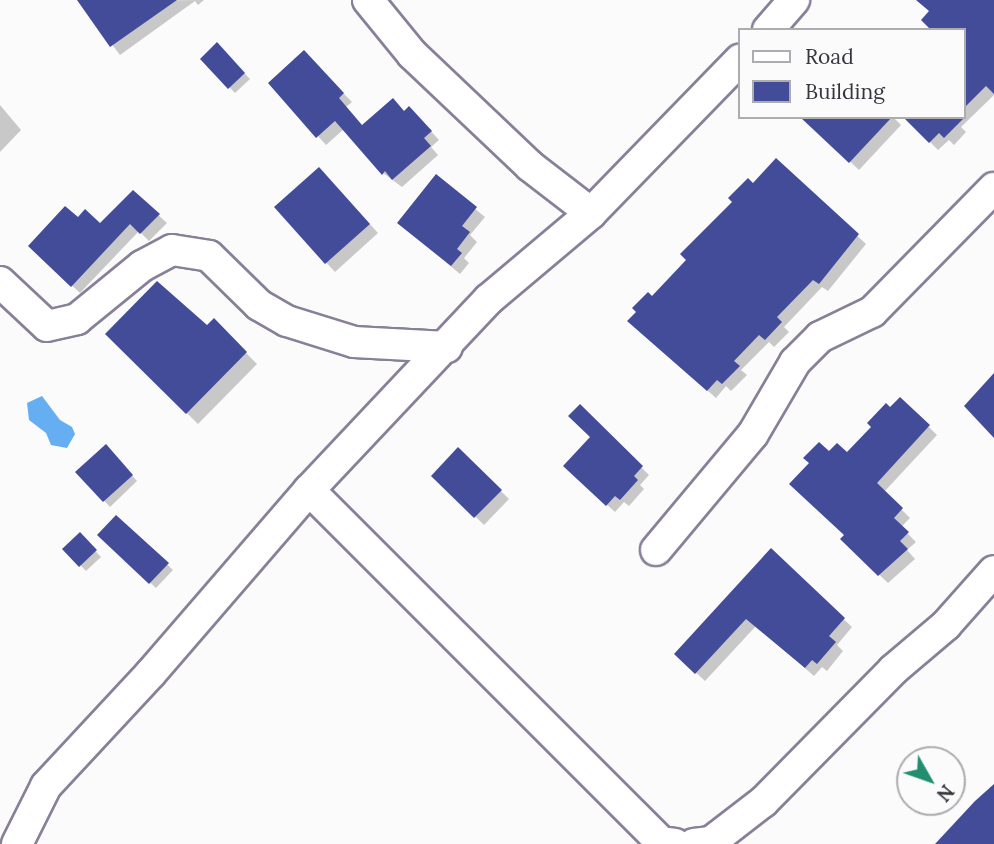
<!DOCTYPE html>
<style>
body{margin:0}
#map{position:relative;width:994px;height:844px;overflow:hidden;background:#fbfbfb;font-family:Lora,serif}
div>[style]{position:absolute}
.water>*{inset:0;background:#65aef2}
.shadow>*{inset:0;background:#0003}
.building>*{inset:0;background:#424c98}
.roads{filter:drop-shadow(2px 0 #888098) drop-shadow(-2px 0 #888098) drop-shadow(0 2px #888098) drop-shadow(0 -2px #888098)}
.minor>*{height:30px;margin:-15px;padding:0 15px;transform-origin:15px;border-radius:15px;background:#fff}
span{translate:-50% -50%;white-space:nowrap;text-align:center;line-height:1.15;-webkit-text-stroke:7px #fbfbfb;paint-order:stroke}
.legend{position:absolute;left:738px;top:28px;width:228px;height:91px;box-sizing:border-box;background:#fbfbfb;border:2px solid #adacb0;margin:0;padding:9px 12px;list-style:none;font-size:21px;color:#393540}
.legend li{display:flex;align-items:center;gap:14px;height:35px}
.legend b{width:35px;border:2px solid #adacb0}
.north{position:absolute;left:896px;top:746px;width:70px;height:70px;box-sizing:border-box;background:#fbfbfb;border:2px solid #adacb0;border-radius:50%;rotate:130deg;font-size:19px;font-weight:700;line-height:28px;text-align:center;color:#393540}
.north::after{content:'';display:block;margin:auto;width:24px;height:32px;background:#218f6f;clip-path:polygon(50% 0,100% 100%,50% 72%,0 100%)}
</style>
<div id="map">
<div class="water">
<div style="clip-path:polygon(42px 396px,60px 420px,72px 427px,75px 434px,67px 448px,51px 445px,46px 433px,29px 420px,27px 403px)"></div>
</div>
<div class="shadow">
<div style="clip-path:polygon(204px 0,198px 5px,195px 1px,120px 55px,79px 1px)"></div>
<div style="clip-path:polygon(936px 0,994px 0,994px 95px,961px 127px,966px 132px,954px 145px,949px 140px,938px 150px,905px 117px,964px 117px,964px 30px,931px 11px)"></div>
<div style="clip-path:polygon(217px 45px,250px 79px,235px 93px,202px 59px)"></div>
<div style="clip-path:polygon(304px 53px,352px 102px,346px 107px,362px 127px,404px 112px,418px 117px,439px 140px,431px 147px,438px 155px,402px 187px,383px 173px,344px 129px,326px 145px,318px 136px)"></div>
<div style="clip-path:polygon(0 105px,21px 130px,0 152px)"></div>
<div style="clip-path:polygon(803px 117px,893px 117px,901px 125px,859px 170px)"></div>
<div style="clip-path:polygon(776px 160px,866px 244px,828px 291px,822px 287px,784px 327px,789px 332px,774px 347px,769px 342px,741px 370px,747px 375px,731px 391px,726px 386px,716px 398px,638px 329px,652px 299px)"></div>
<div style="clip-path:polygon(436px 177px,485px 217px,470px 235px,477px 242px,464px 258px,469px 263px,460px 274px,408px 231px)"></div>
<div style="clip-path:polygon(328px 178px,378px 233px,335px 272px,276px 208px)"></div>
<div style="clip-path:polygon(133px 192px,167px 223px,149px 241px,139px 231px,80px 293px,30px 246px,78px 219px,101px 226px)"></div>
<div style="clip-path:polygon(214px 321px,257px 364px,198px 424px,107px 334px,207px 327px)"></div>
<div style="clip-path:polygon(900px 399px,937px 435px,884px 492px,910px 518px,901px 527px,916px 542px,907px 550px,915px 559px,888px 583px,842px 539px,846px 535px,829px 453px,847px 454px)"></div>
<div style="clip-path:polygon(580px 406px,649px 475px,640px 485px,644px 489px,629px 506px,624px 502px,615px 512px,573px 474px,592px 437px)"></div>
<div style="clip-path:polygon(106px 447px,137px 481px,110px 507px,78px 472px)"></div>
<div style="clip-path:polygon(459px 450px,509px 499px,484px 525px,434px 476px)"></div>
<div style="clip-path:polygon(116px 517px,173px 570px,156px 588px,99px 535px)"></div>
<div style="clip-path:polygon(80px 535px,101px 557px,86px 571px,65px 549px)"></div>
<div style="clip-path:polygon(771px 551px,852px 627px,837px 645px,843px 651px,827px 671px,822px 667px,814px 676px,756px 626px,705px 681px,676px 654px)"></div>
</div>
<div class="building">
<div style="clip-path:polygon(77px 0,177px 0,110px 47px)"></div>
<div style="clip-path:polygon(916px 0,994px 0,994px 94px,986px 86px,964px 108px,964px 30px,931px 30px,921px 20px,929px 11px)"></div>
<div style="clip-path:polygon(217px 42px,245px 73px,228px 89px,200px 59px)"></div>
<div style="clip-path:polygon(304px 50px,344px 93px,339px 98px,362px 125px,393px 98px,404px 111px,409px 106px,432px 131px,424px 138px,431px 146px,392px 180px,385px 171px,382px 175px,335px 121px,316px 138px,268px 83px)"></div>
<div style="clip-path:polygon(800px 117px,892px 117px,849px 163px)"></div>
<div style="clip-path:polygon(903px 117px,965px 117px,944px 138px,939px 133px,929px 143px)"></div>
<div style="clip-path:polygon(776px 158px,859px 234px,819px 284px,813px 280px,777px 317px,782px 322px,765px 340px,759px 335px,734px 361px,740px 366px,722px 384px,717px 380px,707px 391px,627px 321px,636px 312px,632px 308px,648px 292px,652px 296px,686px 260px,680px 254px,732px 202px,728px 198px,748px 178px,753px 183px)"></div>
<div style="clip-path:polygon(319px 167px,370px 224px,325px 264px,274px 207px)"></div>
<div style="clip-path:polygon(436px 174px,477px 207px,462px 226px,470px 232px,457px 249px,462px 253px,451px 266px,397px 223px)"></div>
<div style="clip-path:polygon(133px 190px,160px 214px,140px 234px,130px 224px,71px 287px,28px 246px,65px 206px,78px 217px,85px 209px,100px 223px)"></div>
<div style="clip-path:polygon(157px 281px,207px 325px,214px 318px,247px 352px,186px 414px,105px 334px)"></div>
<div style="clip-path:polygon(994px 373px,994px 438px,964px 406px)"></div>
<div style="clip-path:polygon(900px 397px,930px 425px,877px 483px,903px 508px,894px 518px,909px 532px,900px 541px,908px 549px,878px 576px,840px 539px,844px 535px,789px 484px,809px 463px,803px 458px,819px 442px,829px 451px,837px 443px,847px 452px,871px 427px,867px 423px,886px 403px,890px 407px)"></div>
<div style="clip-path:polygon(580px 404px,643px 466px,634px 476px,638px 480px,620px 500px,615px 496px,606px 506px,563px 466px,590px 437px,568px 416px)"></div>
<div style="clip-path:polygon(106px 444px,133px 475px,103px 502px,75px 472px)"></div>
<div style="clip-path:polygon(458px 447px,502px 490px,474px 518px,431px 476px)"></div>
<div style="clip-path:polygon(116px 515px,169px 563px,149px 584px,97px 535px)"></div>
<div style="clip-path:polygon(80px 532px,97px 550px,79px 567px,62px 549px)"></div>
<div style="clip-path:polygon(771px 548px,845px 618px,829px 636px,836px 642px,817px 664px,812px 660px,805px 668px,746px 619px,695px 674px,674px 654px)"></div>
<div style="clip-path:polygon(994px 784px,994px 844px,935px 844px,975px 801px)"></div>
</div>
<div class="roads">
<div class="minor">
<div style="left:368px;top:0;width:70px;rotate:50.8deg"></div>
<div style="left:412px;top:54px;width:163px;rotate:43.5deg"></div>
<div style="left:530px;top:166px;width:77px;rotate:37.6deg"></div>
<div style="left:768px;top:30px;width:40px;rotate:-49deg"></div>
<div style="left:0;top:282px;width:64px;rotate:43.1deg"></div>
<div style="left:47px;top:326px;width:31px;rotate:-13deg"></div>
<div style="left:77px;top:319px;width:84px;rotate:-39.2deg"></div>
<div style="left:142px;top:266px;width:34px;rotate:-28deg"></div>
<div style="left:172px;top:250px;width:37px;rotate:9deg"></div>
<div style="left:209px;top:256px;width:70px;rotate:44.4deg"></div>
<div style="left:259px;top:305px;width:32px;rotate:30deg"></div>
<div style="left:287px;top:321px;width:70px;rotate:17.4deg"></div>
<div style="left:354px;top:342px;width:93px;rotate:3.1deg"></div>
<div style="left:309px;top:490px;width:498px;rotate:45deg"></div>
<div style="left:661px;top:842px;width:14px;rotate:8deg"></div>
<div style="left:656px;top:550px;width:151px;rotate:-50.1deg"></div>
<div style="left:753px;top:434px;width:83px;rotate:-59.7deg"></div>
<div style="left:795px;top:362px;width:35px;rotate:-45deg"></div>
<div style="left:820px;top:337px;width:58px;rotate:-25.7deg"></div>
<div style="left:872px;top:312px;width:174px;rotate:-45.5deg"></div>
<div style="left:17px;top:844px;width:65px;rotate:-63.4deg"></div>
<div style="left:46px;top:786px;width:154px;rotate:-47.1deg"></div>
<div style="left:151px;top:673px;width:242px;rotate:-49.2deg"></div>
<div style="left:309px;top:490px;width:262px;rotate:-46.7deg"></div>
<div style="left:489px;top:299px;width:133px;rotate:-40.1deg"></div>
<div style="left:591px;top:213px;width:214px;rotate:-45.8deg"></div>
<div style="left:694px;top:844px;width:17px;rotate:-7deg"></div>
<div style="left:711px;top:842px;width:66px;rotate:-37.6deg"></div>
<div style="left:763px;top:802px;width:185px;rotate:-45.4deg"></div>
<div style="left:893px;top:670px;width:70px;rotate:-40.3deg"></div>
<div style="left:946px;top:625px;width:72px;rotate:-48.4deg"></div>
</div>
</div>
<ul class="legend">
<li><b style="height:9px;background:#fff"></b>Road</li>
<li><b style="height:19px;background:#424c98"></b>Building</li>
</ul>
<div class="north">N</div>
</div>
